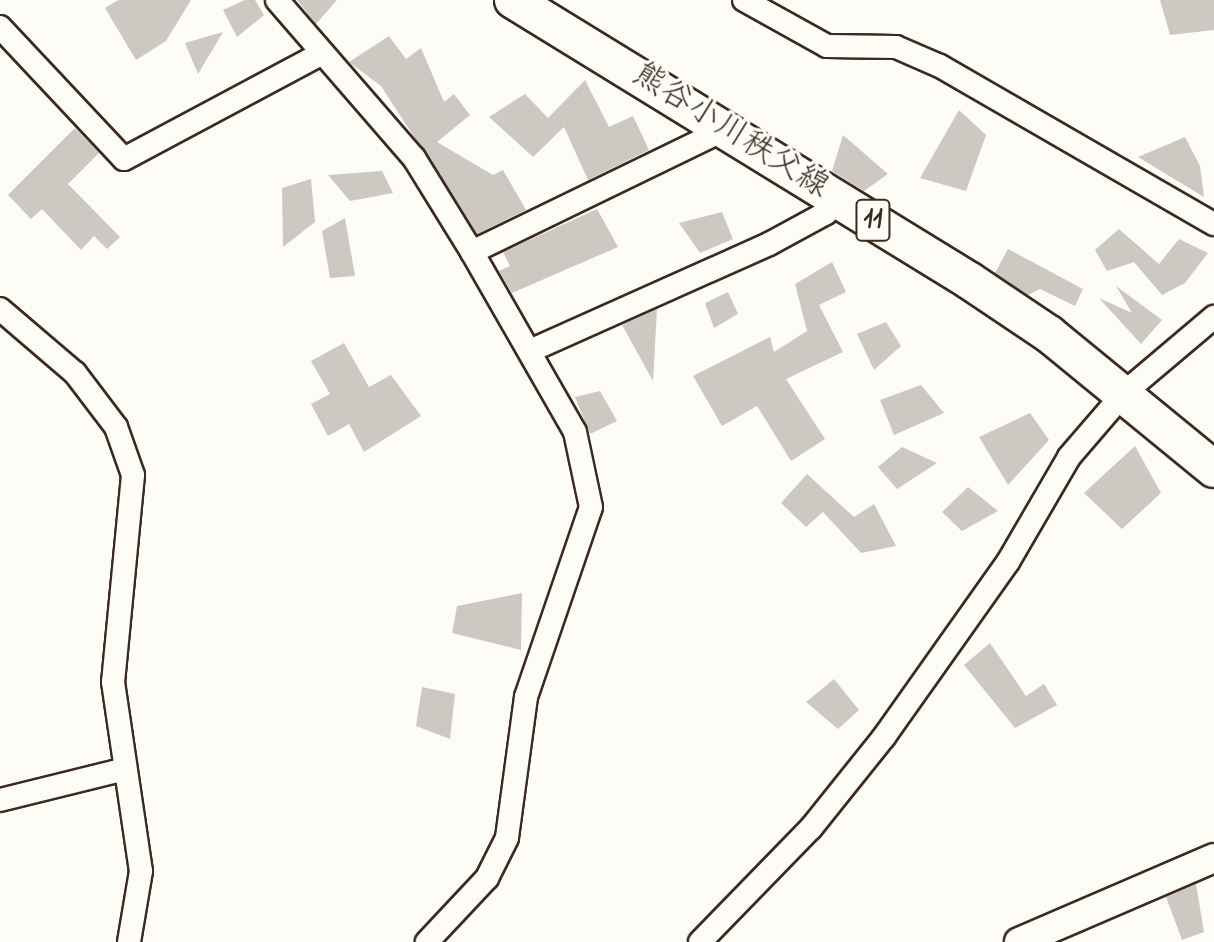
<!DOCTYPE html>
<meta charset="utf-8">
<style>
body{margin:0}
#map{position:relative;width:1214px;height:942px;overflow:hidden;background:#fdfcf7;font-family:"Indie Flower","Klee One",sans-serif}
div>[style]{position:absolute}
.building>*{inset:0;background:#cdc8c2}
.roads{filter:drop-shadow(2px 0 #3b2a1e) drop-shadow(-2px 0 #3b2a1e) drop-shadow(0 2px #3b2a1e) drop-shadow(0 -2px #3b2a1e)}
.minor>*{height:22px;margin:-11px;padding:0 11px;transform-origin:11px;border-radius:11px;background:#fdfcf7}
.tertiary>*{height:28px;margin:-14px;padding:0 14px;transform-origin:14px;border-radius:14px;background:#fdfcf7}
.primary>*{height:36px;margin:-18px;padding:0 18px;transform-origin:18px;border-radius:18px;background:#fdfcf7}
span{translate:-50% -50%;white-space:nowrap;text-align:center;line-height:1.15;-webkit-text-stroke:7px #fdfcf7;paint-order:stroke}
.shield-label span{padding:2px 6px;background:#fdfcf7;border:2px solid;border-radius:6px;-webkit-text-stroke-width:0}
.shield-label{font-size:30px;color:#3b2a1e;font-weight:700}
.street-label{font-size:32px;color:#3b2a1e}
</style>
<div id="map">
<div class="building">
<div style="clip-path:polygon(118px 0,191px 0,166px 41px,136px 60px,105px 8px)"></div>
<div style="clip-path:polygon(245px 0,255px 0,264px 15px,237px 37px,223px 10px)"></div>
<div style="clip-path:polygon(297px 0,337px 0,316px 24px)"></div>
<div style="clip-path:polygon(1160px 0,1214px 0,1214px 30px,1170px 35px)"></div>
<div style="clip-path:polygon(223px 32px,198px 74px,185px 43px)"></div>
<div style="clip-path:polygon(389px 36px,406px 59px,421px 48px,444px 102px,454px 94px,470px 115px,437px 142px,493px 175px,503px 170px,526px 210px,477px 234px,381px 86px,349px 62px)"></div>
<div style="clip-path:polygon(585px 80px,609px 127px,633px 116px,649px 150px,588px 180px,564px 127px,533px 157px,489px 117px,525px 94px,548px 118px)"></div>
<div style="clip-path:polygon(959px 110px,986px 135px,966px 191px,920px 178px)"></div>
<div style="clip-path:polygon(75px 128px,99px 153px,68px 184px,120px 237px,107px 249px,94px 236px,81px 250px,42px 209px,31px 219px,8px 195px)"></div>
<div style="clip-path:polygon(843px 135px,888px 174px,864px 191px,832px 171px)"></div>
<div style="clip-path:polygon(1185px 137px,1200px 166px,1204px 197px,1138px 157px)"></div>
<div style="clip-path:polygon(382px 171px,393px 193px,350px 201px,328px 175px)"></div>
<div style="clip-path:polygon(311px 179px,315px 222px,283px 247px,282px 188px)"></div>
<div style="clip-path:polygon(597px 209px,618px 247px,512px 293px,499px 271px,510px 266px,503px 252px)"></div>
<div style="clip-path:polygon(722px 212px,733px 239px,700px 253px,679px 223px)"></div>
<div style="clip-path:polygon(345px 218px,355px 276px,330px 278px,322px 231px)"></div>
<div style="clip-path:polygon(1119px 229px,1159px 264px,1179px 239px,1208px 253px,1185px 283px,1162px 295px,1134px 262px,1107px 271px,1095px 250px)"></div>
<div style="clip-path:polygon(1008px 249px,1083px 289px,1075px 306px,1040px 289px,1028px 295px,995px 273px)"></div>
<div style="clip-path:polygon(832px 262px,846px 292px,819px 305px,843px 352px,786px 379px,825px 439px,791px 461px,757px 406px,722px 426px,693px 376px,770px 337px,774px 352px,807px 331px,795px 284px)"></div>
<div style="clip-path:polygon(1116px 286px,1162px 320px,1141px 344px,1099px 298px,1132px 313px)"></div>
<div style="clip-path:polygon(728px 292px,738px 314px,714px 328px,705px 303px)"></div>
<div style="clip-path:polygon(657px 309px,653px 381px,622px 325px)"></div>
<div style="clip-path:polygon(886px 322px,901px 346px,874px 370px,857px 334px)"></div>
<div style="clip-path:polygon(344px 343px,369px 387px,391px 375px,421px 416px,364px 452px,349px 424px,328px 436px,311px 404px,330px 394px,311px 361px)"></div>
<div style="clip-path:polygon(921px 385px,944px 413px,894px 435px,880px 400px)"></div>
<div style="clip-path:polygon(600px 391px,617px 421px,590px 434px,575px 397px)"></div>
<div style="clip-path:polygon(1030px 413px,1049px 440px,1008px 485px,979px 437px)"></div>
<div style="clip-path:polygon(1135px 446px,1161px 493px,1122px 529px,1084px 493px)"></div>
<div style="clip-path:polygon(902px 447px,937px 463px,897px 489px,878px 467px)"></div>
<div style="clip-path:polygon(807px 474px,854px 517px,874px 504px,896px 546px,861px 553px,823px 512px,806px 527px,781px 503px)"></div>
<div style="clip-path:polygon(968px 487px,998px 511px,962px 531px,942px 512px)"></div>
<div style="clip-path:polygon(522px 593px,521px 650px,452px 633px,457px 606px)"></div>
<div style="clip-path:polygon(990px 643px,1026px 696px,1044px 684px,1057px 705px,1015px 728px,964px 665px)"></div>
<div style="clip-path:polygon(834px 679px,859px 710px,838px 729px,806px 702px)"></div>
<div style="clip-path:polygon(422px 687px,455px 694px,450px 739px,416px 726px)"></div>
<div style="clip-path:polygon(1196px 884px,1204px 932px,1182px 940px,1166px 897px)"></div>
</div>
<div class="roads">
<div class="minor">
<div style="left:277px;top:0;width:209px;rotate:49.1deg"></div>
<div style="left:414px;top:158px;width:110px;rotate:58.3deg"></div>
<div style="left:472px;top:252px;width:207px;rotate:60.2deg"></div>
<div style="left:575px;top:432px;width:77px;rotate:78deg"></div>
<div style="left:591px;top:507px;width:201px;rotate:108.9deg"></div>
<div style="left:526px;top:697px;width:142px;rotate:97.7deg"></div>
<div style="left:507px;top:838px;width:45px;rotate:116.6deg"></div>
<div style="left:487px;top:878px;width:88px;rotate:133.2deg"></div>
<div style="left:744px;top:0;width:95px;rotate:29deg"></div>
<div style="left:827px;top:46px;width:69px;rotate:0.8deg"></div>
<div style="left:896px;top:47px;width:48px;rotate:23.4deg"></div>
<div style="left:940px;top:66px;width:316px;rotate:30deg"></div>
<div style="left:0;top:27px;width:181px;rotate:46.8deg"></div>
<div style="left:124px;top:159px;width:223px;rotate:-28.1deg"></div>
<div style="left:472px;top:252px;width:284px;rotate:-25.9deg"></div>
<div style="left:0;top:309px;width:99px;rotate:40.5deg"></div>
<div style="left:75px;top:373px;width:68px;rotate:52.8deg"></div>
<div style="left:116px;top:427px;width:51px;rotate:70.5deg"></div>
<div style="left:133px;top:475px;width:208px;rotate:95.5deg"></div>
<div style="left:113px;top:682px;width:191px;rotate:81.6deg"></div>
<div style="left:141px;top:871px;width:72px;rotate:99.6deg"></div>
<div style="left:532px;top:350px;width:260px;rotate:-24.1deg"></div>
<div style="left:769px;top:244px;width:65px;rotate:-28.5deg"></div>
<div style="left:826px;top:213px;width:19px;rotate:-54deg"></div>
<div style="left:0;top:800px;width:125px;rotate:-13.9deg"></div>
<div style="left:700px;top:942px;width:159px;rotate:-45.8deg"></div>
<div style="left:811px;top:828px;width:117px;rotate:-51.3deg"></div>
<div style="left:884px;top:737px;width:214px;rotate:-54.7deg"></div>
<div style="left:1008px;top:562px;width:121px;rotate:-59.8deg"></div>
<div style="left:1069px;top:457px;width:84px;rotate:-49.3deg"></div>
<div style="left:1124px;top:393px;width:118px;rotate:-40.2deg"></div>
</div>
<div class="tertiary">
<div style="left:1019px;top:942px;width:212px;rotate:-23.3deg"></div>
</div>
<div class="primary">
<div style="left:513px;top:0;width:536px;rotate:31.59deg"></div>
<div style="left:970px;top:281px;width:95px;rotate:33.9deg"></div>
<div style="left:1049px;top:334px;width:213px;rotate:39.3deg"></div>
</div>
</div>
<div class="shield-label">
<span style="left:873px;top:220px">11</span>
</div>
<div class="street-label">
<span style="left:730px;top:132px;rotate:32deg">熊谷小川秩父線</span>
</div>
</div>
